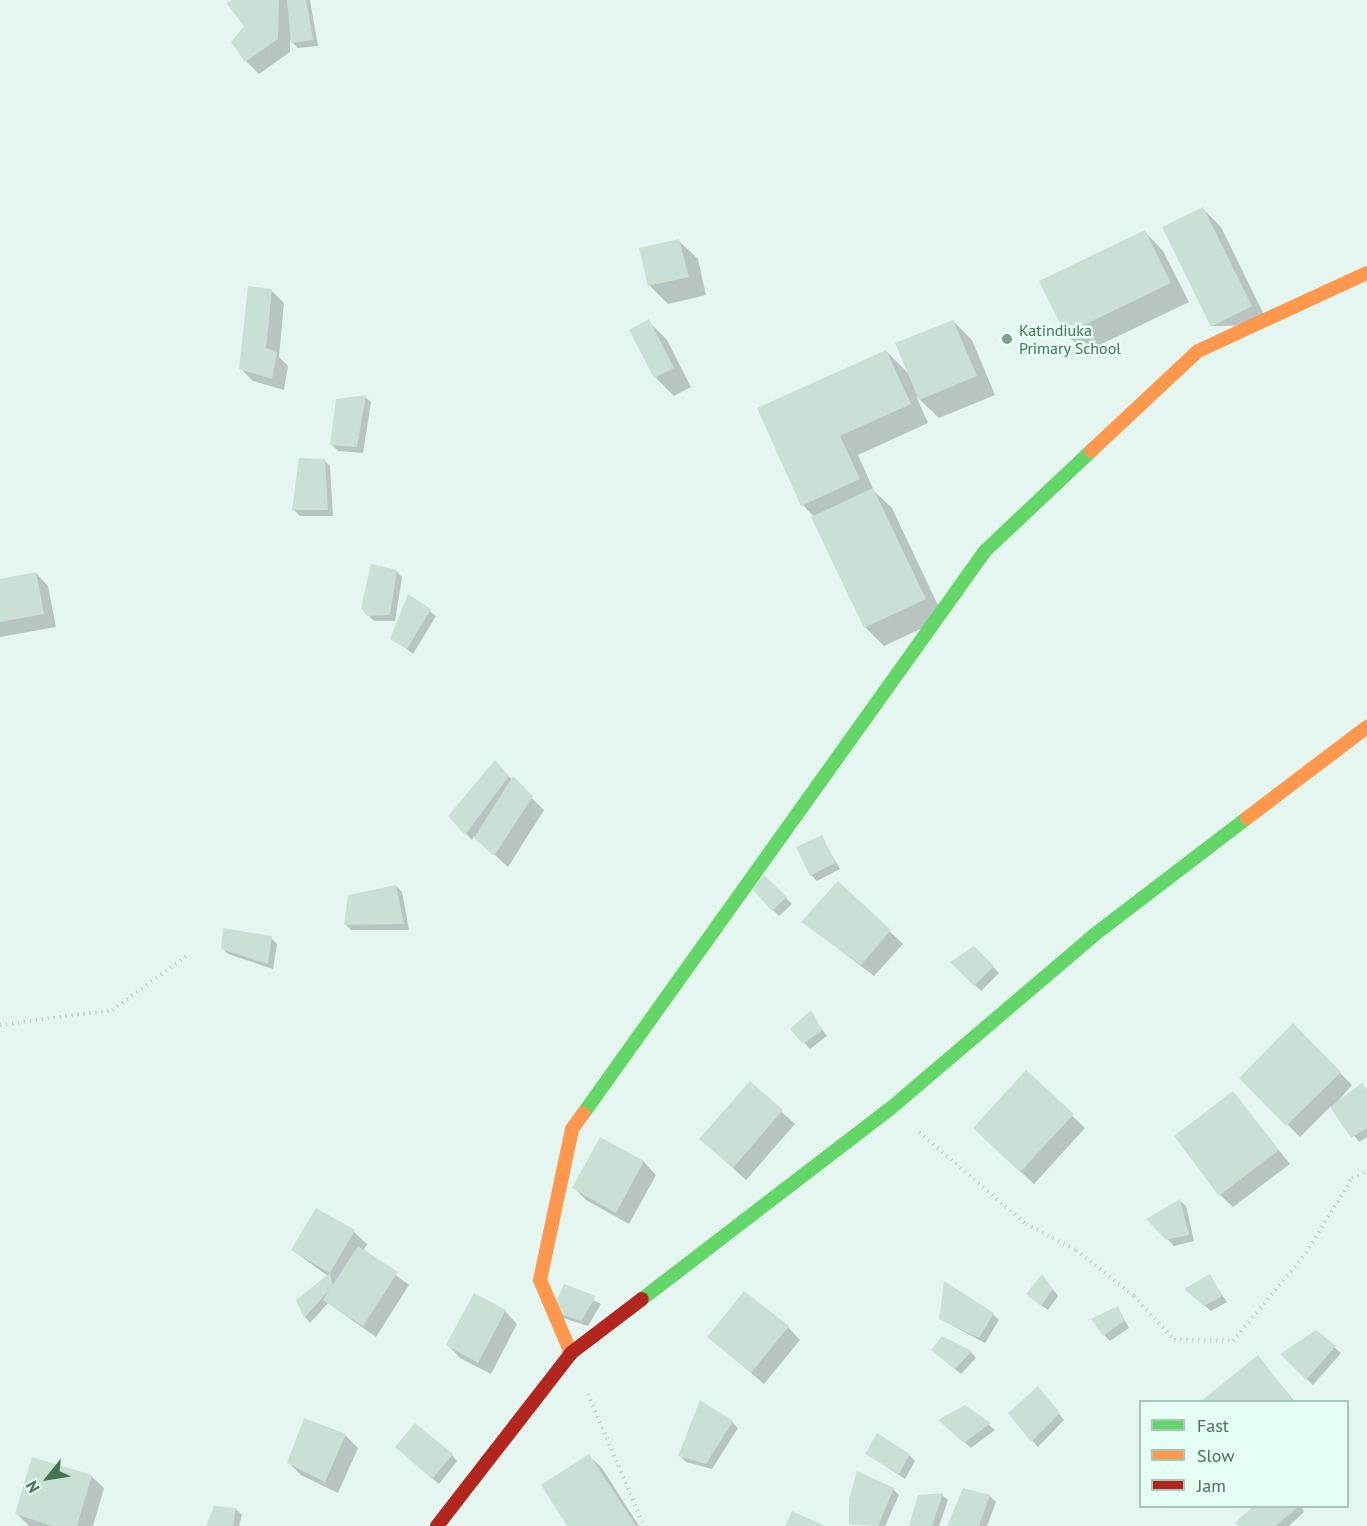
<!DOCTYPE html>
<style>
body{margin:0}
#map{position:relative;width:1367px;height:1526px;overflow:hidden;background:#e5f6f0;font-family:"PT Sans",sans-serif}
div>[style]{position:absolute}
.shadow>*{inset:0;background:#0003}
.building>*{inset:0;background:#cae0d5}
.path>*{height:4px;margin-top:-2px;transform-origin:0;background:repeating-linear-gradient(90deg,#c8d7ce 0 1.5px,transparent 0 6px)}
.fast>*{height:14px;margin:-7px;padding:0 7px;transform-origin:7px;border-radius:7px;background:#63d668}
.slow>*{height:14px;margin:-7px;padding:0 7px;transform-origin:7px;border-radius:7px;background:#ff974d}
.jam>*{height:14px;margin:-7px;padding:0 7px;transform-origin:7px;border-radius:7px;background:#b3261e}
.dots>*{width:16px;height:16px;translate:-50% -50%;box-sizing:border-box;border:3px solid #e5fff5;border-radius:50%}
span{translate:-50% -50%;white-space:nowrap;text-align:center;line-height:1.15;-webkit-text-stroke:5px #e5fff5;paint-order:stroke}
.poi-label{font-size:16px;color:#457455}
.left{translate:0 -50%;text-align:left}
.legend{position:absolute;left:1139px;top:1400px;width:210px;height:108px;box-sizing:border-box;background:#e5fff5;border:2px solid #a5c7b5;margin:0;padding:8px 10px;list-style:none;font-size:18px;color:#457455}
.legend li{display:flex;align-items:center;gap:12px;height:30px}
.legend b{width:30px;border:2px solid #a5c7b5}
.north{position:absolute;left:18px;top:1448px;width:60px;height:60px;-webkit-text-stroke:4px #e5fff5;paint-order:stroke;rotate:240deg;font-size:16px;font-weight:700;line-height:24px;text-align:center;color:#457455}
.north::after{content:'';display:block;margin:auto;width:21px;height:27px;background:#457455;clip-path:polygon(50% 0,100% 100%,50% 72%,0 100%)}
</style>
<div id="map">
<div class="shadow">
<div style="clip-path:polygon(235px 0,310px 0,318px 46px,298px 48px,290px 40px,290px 52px,259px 74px,246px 61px,246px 26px)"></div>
<div style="clip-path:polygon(1203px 209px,1221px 227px,1269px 325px,1212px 326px)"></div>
<div style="clip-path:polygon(1145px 232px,1163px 251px,1189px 302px,1085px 352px,1066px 334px)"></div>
<div style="clip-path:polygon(679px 241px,698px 259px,706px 295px,668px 304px,649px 285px)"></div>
<div style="clip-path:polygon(271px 290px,284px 303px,279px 357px,288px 366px,284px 390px,253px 381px,241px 369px)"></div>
<div style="clip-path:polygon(648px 321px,667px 340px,691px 387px,674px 396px,655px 377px)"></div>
<div style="clip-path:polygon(953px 321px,972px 340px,995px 395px,939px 418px,916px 396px,928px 423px,858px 455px,874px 491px,892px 508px,944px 618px,884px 646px,865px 627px,814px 517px,803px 505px,759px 408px,886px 351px,910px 375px)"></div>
<div style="clip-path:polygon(365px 397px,371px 402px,363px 453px,338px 451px,332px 445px)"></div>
<div style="clip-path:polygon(324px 460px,330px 466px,333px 516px,300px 516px,294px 510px)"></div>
<div style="clip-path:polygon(396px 571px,402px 577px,395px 621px,374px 621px,368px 615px)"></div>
<div style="clip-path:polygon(36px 573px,48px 586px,56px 627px,0 637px,0 580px)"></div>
<div style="clip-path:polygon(409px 597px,436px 616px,413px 654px,392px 638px)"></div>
<div style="clip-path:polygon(500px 768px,544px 810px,508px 867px,474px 836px,472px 840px,450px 816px)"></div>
<div style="clip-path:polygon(821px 837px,840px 869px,817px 881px,811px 875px)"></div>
<div style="clip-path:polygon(764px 877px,792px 904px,779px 916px,773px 910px)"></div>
<div style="clip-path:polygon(838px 883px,903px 944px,874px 976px,803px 922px)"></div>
<div style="clip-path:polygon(396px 886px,402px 892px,409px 930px,351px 930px,346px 925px)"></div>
<div style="clip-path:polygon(271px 938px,277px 944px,273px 969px,228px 954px,222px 948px)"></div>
<div style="clip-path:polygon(974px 948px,999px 973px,981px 991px,952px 962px)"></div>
<div style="clip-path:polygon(810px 1013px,827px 1036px,810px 1049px,792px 1029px)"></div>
<div style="clip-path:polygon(1293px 1025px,1352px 1085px,1333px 1107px,1367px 1090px,1367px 1137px,1359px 1142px,1331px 1106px,1300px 1137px,1241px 1078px)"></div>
<div style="clip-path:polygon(1026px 1072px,1085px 1128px,1034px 1184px,987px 1141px)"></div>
<div style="clip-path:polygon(750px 1083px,795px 1124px,746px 1180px,714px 1151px)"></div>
<div style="clip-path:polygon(1233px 1093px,1290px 1164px,1233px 1207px,1220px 1195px)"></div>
<div style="clip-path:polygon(600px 1139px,644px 1162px,656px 1175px,629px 1224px,586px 1200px,574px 1188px)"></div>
<div style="clip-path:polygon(1180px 1201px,1186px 1206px,1194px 1241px,1174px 1246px,1148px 1219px)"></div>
<div style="clip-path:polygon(317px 1210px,354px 1232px,367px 1244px,363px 1251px,409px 1285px,376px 1337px,328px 1303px,310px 1323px,305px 1317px,297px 1300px,328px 1276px,292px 1250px)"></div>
<div style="clip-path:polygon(1042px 1276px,1058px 1296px,1048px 1310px,1034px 1300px)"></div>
<div style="clip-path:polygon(1209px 1276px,1227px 1302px,1211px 1311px,1192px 1295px)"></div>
<div style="clip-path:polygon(564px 1286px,601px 1304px,588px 1326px,560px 1317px)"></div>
<div style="clip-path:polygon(1118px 1308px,1129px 1328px,1110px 1341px,1104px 1335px)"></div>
<div style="clip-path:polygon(505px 1311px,517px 1324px,491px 1374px,460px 1358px,448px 1345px)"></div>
<div style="clip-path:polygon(993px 1314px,999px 1320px,985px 1343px,940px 1319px)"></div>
<div style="clip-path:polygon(788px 1327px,800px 1340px,764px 1384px,709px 1337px)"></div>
<div style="clip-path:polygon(1316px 1332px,1341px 1353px,1313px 1385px,1282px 1354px)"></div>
<div style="clip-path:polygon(971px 1352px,976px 1358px,961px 1374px,939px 1356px)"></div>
<div style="clip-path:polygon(1258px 1357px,1295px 1402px,1202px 1402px)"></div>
<div style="clip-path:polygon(1043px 1394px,1064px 1420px,1038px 1447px,1010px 1414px)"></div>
<div style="clip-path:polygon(965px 1406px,995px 1430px,971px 1448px,946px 1426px)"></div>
<div style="clip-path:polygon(732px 1422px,738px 1428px,712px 1469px,686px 1462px,680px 1456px)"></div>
<div style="clip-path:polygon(345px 1435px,358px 1448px,338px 1493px,301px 1475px,289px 1463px)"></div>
<div style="clip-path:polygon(403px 1453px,452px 1455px,457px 1461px,439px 1484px)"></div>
<div style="clip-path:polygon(867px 1454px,909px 1455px,915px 1461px,905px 1479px)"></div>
<div style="clip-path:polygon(589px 1456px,602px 1468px,639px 1526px,569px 1526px)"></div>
<div style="clip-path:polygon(91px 1476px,104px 1488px,93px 1526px,29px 1526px,17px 1514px)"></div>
<div style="clip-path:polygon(893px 1489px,899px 1495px,885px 1526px,850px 1524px)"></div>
<div style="clip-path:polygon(942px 1495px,948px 1500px,939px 1526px,911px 1526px)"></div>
<div style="clip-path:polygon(990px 1496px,996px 1502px,987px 1526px,948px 1526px)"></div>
<div style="clip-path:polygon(1256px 1506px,1301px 1506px,1304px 1512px,1289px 1526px,1241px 1526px)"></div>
<div style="clip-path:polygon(215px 1508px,236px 1509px,242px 1515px,239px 1526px,207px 1526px)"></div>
</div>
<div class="building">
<div style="clip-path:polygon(232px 0,279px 0,278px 39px,245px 62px,231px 42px,244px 26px,226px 3px)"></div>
<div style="clip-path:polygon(287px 0,306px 0,313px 40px,291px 43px)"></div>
<div style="clip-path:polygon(1203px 207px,1252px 306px,1211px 327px,1162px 227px)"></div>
<div style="clip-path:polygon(1145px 230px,1171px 283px,1065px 334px,1039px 281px)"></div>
<div style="clip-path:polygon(679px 239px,689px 277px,648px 286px,639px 248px)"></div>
<div style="clip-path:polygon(248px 286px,272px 289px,266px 348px,277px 352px,272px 379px,239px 369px)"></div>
<div style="clip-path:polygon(649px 319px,674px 368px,654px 378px,629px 330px)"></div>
<div style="clip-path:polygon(953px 320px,977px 376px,919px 400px,895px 343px)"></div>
<div style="clip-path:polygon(886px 350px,911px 404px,840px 436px,860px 479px,801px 506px,757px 408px)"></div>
<div style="clip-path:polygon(366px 395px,357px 447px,330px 445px,336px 399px)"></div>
<div style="clip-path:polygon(299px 458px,325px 459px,328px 510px,292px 510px)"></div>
<div style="clip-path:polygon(873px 488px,926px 599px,864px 628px,811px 517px)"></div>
<div style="clip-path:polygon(371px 564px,397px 570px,390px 615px,367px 616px,361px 608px)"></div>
<div style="clip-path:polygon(36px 572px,44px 614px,0 622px,0 579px)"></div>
<div style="clip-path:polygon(408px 594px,431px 609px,407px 649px,390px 639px)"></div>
<div style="clip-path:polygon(495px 760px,509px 776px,465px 835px,448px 816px)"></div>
<div style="clip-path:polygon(513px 776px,533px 796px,494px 856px,474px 838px)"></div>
<div style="clip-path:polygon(822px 835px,835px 863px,810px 876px,796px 847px)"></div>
<div style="clip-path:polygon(764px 875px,787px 897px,772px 911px,752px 889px)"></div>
<div style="clip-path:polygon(838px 881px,891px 930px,861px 965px,801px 922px)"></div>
<div style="clip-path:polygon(396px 885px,404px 924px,344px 925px,348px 895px)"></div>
<div style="clip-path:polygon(223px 928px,272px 936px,268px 964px,221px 949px)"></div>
<div style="clip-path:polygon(974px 946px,994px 966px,974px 986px,950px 962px)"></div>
<div style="clip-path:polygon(811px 1010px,822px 1030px,803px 1044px,790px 1029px)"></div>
<div style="clip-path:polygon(1293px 1023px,1341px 1072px,1286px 1126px,1239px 1078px)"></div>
<div style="clip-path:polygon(1026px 1070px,1074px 1114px,1020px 1172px,973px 1128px)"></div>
<div style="clip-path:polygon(750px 1081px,783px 1110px,733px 1168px,699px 1139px)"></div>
<div style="clip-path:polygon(1362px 1083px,1367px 1089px,1367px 1128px,1351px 1138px,1330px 1107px)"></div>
<div style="clip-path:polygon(1233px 1091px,1279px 1150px,1219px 1196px,1174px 1136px)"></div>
<div style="clip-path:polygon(600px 1137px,644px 1161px,616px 1213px,572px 1188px)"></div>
<div style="clip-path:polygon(1180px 1199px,1189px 1235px,1166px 1240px,1146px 1219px)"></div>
<div style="clip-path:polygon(316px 1208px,355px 1230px,330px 1273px,291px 1250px)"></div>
<div style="clip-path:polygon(358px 1246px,398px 1272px,363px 1326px,323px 1300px)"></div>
<div style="clip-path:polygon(330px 1273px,333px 1286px,304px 1318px,296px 1300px)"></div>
<div style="clip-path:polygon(1042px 1274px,1053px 1289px,1041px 1306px,1026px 1294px)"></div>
<div style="clip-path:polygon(1210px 1274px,1222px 1296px,1204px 1306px,1184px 1289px)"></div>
<div style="clip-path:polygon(944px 1281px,994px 1313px,979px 1338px,939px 1319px)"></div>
<div style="clip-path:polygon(564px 1284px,596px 1296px,581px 1321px,552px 1311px)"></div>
<div style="clip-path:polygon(744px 1291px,789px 1326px,751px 1373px,707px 1337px)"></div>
<div style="clip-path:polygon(474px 1293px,506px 1310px,478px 1363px,446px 1345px)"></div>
<div style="clip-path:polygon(1118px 1306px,1124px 1321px,1103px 1336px,1091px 1319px)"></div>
<div style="clip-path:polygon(1316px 1330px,1336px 1346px,1306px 1380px,1280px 1354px)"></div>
<div style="clip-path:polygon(942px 1336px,972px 1351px,955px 1369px,931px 1350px)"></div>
<div style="clip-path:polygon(1258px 1355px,1294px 1402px,1200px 1402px)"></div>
<div style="clip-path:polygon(1038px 1386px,1060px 1413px,1031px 1442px,1008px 1413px)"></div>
<div style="clip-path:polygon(700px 1400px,733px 1421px,706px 1464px,678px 1456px)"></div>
<div style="clip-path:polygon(965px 1405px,991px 1423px,964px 1443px,938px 1420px)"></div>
<div style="clip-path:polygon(304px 1418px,346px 1434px,325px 1482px,287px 1463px)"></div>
<div style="clip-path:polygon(415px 1423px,453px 1454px,432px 1479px,395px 1447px)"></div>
<div style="clip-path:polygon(877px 1433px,910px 1454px,899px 1474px,865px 1454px)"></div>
<div style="clip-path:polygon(589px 1454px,636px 1526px,567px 1526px,541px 1485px)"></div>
<div style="clip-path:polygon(32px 1457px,92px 1475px,77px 1526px,53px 1526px,15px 1514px)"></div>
<div style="clip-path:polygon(857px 1471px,894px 1488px,878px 1526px,849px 1524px,849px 1499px)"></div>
<div style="clip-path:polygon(963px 1488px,990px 1495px,979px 1526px,947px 1526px)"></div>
<div style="clip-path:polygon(943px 1493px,932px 1526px,909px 1526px,918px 1495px)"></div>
<div style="clip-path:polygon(214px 1506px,236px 1508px,233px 1526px,206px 1526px)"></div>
<div style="clip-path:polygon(1254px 1506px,1299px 1506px,1276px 1526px,1239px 1526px,1235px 1522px)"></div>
<div style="clip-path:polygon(792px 1511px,825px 1526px,785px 1526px)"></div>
</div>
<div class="path">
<div style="left:0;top:1025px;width:113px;rotate:-7.6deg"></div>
<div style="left:112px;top:1010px;width:92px;rotate:-35.8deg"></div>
<div style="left:919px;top:1132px;width:141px;rotate:40.7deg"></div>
<div style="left:1026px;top:1224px;width:56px;rotate:27.5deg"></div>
<div style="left:1076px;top:1250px;width:74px;rotate:38.4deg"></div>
<div style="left:1134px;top:1296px;width:59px;rotate:47.7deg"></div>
<div style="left:1174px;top:1340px;width:59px;rotate:1deg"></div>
<div style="left:1233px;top:1341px;width:114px;rotate:-50.3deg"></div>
<div style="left:1306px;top:1253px;width:88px;rotate:-58.5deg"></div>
<div style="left:1352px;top:1178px;width:16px;rotate:-22deg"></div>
<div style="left:588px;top:1394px;width:143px;rotate:67deg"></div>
</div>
<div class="fast">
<div style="left:583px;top:1114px;width:692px;rotate:-54.47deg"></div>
<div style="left:985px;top:551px;width:146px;rotate:-43.3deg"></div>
<div style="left:642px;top:1299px;width:314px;rotate:-37.5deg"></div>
<div style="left:891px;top:1108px;width:267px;rotate:-40.4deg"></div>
<div style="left:1094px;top:935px;width:193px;rotate:-37.4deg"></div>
</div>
<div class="slow">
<div style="left:1091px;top:451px;width:146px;rotate:-43.1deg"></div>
<div style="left:1198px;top:351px;width:186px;rotate:-24.8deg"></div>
<div style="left:1247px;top:818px;width:151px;rotate:-37.2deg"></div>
<div style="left:571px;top:1353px;width:79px;rotate:-113deg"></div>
<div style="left:540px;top:1280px;width:154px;rotate:-78deg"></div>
<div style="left:572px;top:1129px;width:19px;rotate:-54deg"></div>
</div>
<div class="jam">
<div style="left:437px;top:1526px;width:219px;rotate:-52.2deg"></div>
<div style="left:571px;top:1353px;width:89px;rotate:-37.3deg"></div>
</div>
<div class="dots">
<div style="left:1007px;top:339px;background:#7da28b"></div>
</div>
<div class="poi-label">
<span class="left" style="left:1019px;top:339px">Katindiuka<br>Primary School</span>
</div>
<ul class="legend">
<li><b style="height:8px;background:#63d668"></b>Fast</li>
<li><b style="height:8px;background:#ff974d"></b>Slow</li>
<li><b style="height:8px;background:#b3261e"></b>Jam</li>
</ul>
<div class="north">N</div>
</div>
